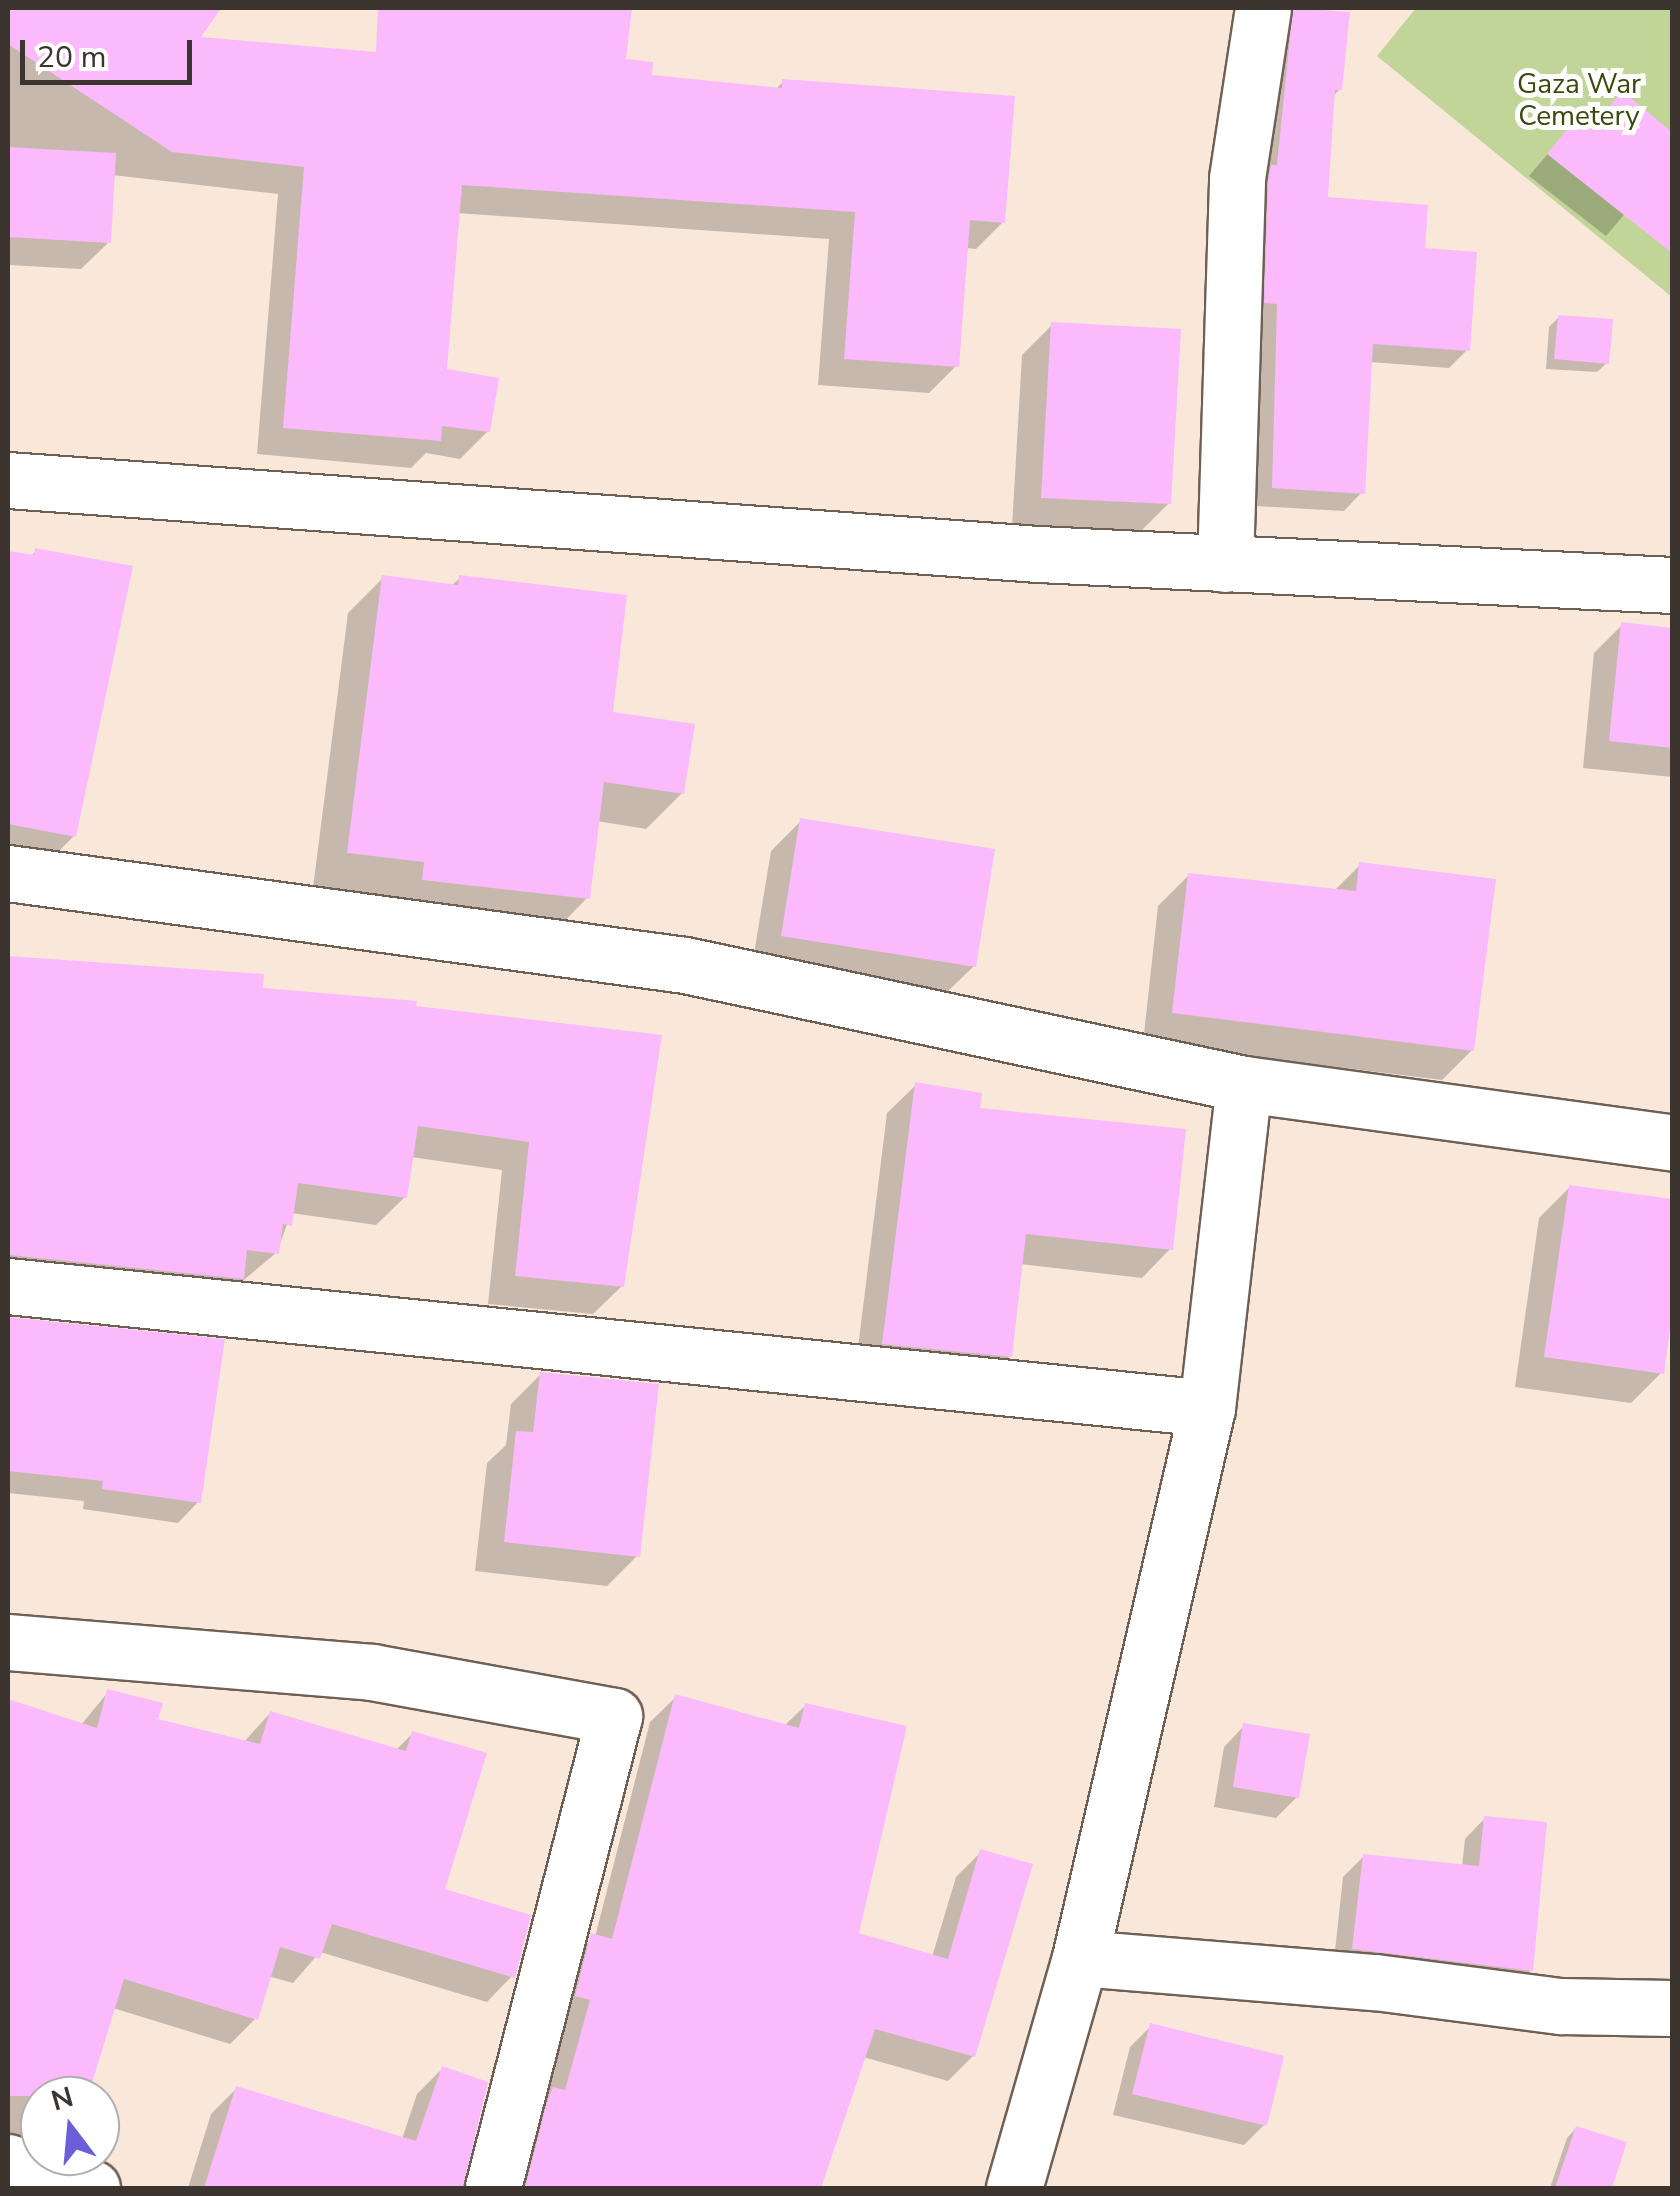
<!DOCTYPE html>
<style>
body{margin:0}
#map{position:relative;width:1680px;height:2196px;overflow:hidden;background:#f9e7da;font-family:"Nunito Sans",sans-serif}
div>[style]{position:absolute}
.green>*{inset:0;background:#c1d599}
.shadow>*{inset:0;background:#0003}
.building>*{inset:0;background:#fbbafb}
.roads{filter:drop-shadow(2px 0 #6f6055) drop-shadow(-2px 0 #6f6055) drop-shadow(0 2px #6f6055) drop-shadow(0 -2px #6f6055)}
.minor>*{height:55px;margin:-27.5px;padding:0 27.5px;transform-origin:27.5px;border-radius:27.5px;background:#fff}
span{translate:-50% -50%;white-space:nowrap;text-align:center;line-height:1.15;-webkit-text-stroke:10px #fff;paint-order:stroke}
.park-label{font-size:28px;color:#3a4a0d}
.frame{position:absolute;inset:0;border:10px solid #3b342f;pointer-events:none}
.north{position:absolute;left:20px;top:2076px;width:100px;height:100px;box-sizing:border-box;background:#fff;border:2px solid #b1aeac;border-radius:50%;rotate:344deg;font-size:28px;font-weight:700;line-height:40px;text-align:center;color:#3b342f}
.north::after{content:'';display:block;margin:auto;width:35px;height:45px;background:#6b5fd9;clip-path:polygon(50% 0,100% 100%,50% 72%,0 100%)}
.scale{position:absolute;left:20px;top:40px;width:172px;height:45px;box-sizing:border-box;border:5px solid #3b342f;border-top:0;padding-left:12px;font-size:30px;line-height:35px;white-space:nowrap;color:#3b342f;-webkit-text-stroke:8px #fff;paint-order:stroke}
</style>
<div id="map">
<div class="green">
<div style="clip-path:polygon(1416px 8px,1672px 8px,1672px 297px,1377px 56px)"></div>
</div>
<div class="shadow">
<div style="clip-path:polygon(8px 8px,218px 8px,197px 39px,434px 61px,440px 8px,629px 8px,623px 61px,649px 77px,775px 90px,783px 82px,1003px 222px,976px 249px,966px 248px,956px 366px,929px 393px,818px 385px,829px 239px,457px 213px,444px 371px,488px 431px,460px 459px,426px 453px,411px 468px,257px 454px,278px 194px,112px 175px,109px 242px,81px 269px,8px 265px)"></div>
<div style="clip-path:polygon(1294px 10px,1340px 89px,1332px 97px,1326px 199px,1422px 250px,1467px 350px,1449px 368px,1370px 362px,1362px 492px,1344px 511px,1255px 506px,1260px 321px,1247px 321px,1276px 29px)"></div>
<div style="clip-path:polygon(1622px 94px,1672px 135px,1672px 158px,1606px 236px,1529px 176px,1581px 115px,1593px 125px)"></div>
<div style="clip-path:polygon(1559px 317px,1607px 363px,1597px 372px,1546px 369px,1549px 327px)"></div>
<div style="clip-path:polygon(1052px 325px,1169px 503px,1139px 533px,1012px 527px,1022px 355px)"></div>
<div style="clip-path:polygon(36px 551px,74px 836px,46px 864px,8px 857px,8px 552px,30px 557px)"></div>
<div style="clip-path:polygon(383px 578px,451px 586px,460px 578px,610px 714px,682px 793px,646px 829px,597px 821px,587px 898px,552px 934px,313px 888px,348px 613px)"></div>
<div style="clip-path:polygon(1622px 625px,1672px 629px,1672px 777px,1583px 768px,1594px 653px)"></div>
<div style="clip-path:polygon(801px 821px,974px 966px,943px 996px,752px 966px,771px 851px)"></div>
<div style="clip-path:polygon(1360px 865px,1472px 1050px,1442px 1080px,1143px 1043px,1158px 906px,1188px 876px,1333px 892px)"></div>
<div style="clip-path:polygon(8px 958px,659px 1037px,622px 1286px,593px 1314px,488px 1304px,502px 1170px,411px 1157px,405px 1197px,376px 1225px,291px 1213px,277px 1252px,213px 1306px,8px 1281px)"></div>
<div style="clip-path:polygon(916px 1085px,977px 1110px,1170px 1249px,1142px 1278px,1020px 1264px,1010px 1356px,981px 1384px,855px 1372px,887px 1113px)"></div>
<div style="clip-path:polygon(1570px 1187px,1672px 1202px,1672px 1295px,1662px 1372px,1631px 1403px,1515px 1387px,1539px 1218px)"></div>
<div style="clip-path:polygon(8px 1320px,222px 1342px,198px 1502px,178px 1523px,83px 1509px,84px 1501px,8px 1493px)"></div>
<div style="clip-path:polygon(541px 1374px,637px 1556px,607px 1586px,475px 1571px,487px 1463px,506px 1445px,511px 1404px)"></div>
<div style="clip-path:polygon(108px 1692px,155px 1720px,244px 1742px,270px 1713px,395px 1751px,413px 1733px,442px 1891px,512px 1976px,487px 2002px,320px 1952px,293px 1983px,268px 1976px,255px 2019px,230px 2044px,113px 2008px,85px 2096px,40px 2096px,40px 2156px,8px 2164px,8px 1702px,81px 1725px)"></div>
<div style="clip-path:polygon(676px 1697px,784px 1726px,805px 1706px,856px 1935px,932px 1957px,956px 1877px,981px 1852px,973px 2056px,948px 2081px,863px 2057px,819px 2187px,824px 2188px,506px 2188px,529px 2115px,546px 2098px,566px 2025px,551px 2021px,566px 1961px,595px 1937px,650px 1722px)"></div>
<div style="clip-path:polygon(1244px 1726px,1297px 1797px,1276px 1818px,1214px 1807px,1224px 1747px)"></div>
<div style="clip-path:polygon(1485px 1818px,1531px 1970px,1510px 1990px,1333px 1969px,1343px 1877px,1364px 1856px,1462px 1867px,1465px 1839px)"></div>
<div style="clip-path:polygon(1151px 2026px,1265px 2124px,1244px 2145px,1113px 2115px,1130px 2047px)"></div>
<div style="clip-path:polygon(442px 2069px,485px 2083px,462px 2188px,188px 2188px,211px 2114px,236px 2089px,402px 2139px,417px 2094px)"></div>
<div style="clip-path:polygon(1576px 2128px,1624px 2143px,1610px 2188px,1550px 2188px,1567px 2138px)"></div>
</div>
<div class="building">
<div style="clip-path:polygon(8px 8px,221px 8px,201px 37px,376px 52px,378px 8px,632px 8px,626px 59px,653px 62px,652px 75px,782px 88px,782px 79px,1015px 96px,1005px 223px,970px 220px,959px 367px,844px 359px,855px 212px,462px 185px,447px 369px,499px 378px,490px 432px,442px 426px,441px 441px,283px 428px,304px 167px,172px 152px,8px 44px)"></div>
<div style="clip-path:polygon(1293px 8px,1350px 12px,1342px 90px,1335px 90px,1328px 197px,1428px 205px,1425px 248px,1477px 252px,1470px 351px,1373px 344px,1365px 494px,1272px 488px,1277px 304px,1264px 303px,1268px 181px,1271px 165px,1277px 165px)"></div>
<div style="clip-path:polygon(1622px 91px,1672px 132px,1672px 253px,1547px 154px,1581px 112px,1595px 124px)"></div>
<div style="clip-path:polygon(8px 147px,116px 153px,111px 243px,8px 237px)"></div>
<div style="clip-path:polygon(1558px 315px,1613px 319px,1609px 364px,1554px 359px)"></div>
<div style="clip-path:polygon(1051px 322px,1181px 329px,1171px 504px,1041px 498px)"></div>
<div style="clip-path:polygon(35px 548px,133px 566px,76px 837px,8px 824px,8px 551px,34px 555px)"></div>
<div style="clip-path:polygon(382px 575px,458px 585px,459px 575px,627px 595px,613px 712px,695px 724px,684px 794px,604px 782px,590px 899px,422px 880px,424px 862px,347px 853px)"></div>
<div style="clip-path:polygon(1621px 622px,1672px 628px,1672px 748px,1609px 741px)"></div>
<div style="clip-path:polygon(800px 818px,995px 849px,976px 967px,781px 936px)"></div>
<div style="clip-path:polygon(1359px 862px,1496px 879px,1474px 1051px,1172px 1013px,1188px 873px,1356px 891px)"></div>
<div style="clip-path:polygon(8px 956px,264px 974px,263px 988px,417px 1001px,416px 1006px,662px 1035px,624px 1287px,515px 1276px,529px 1142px,418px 1126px,407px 1198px,298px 1183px,292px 1226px,283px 1224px,279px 1254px,247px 1250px,244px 1279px,10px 1255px)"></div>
<div style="clip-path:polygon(915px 1082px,982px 1093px,980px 1108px,1186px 1129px,1173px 1250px,1026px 1234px,1012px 1357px,882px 1344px)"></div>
<div style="clip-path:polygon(1569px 1185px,1672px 1199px,1672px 1313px,1664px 1374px,1544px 1357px)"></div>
<div style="clip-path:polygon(8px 1317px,225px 1339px,201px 1503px,102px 1489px,103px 1481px,8px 1471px)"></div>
<div style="clip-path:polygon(540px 1372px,659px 1384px,640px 1557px,504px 1542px,516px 1431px,533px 1432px)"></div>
<div style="clip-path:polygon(107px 1689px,163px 1703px,158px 1719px,260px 1744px,270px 1711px,406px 1751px,412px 1731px,487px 1753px,445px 1889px,531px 1915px,515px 1978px,332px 1924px,320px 1959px,280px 1947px,258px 2020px,124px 1979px,88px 2096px,8px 2096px,8px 1699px,97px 1728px)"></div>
<div style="clip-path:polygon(675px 1694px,799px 1728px,805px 1703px,907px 1726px,859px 1933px,948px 1959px,980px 1849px,1033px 1864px,975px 2057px,875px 2029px,821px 2188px,525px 2188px,547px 2102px,553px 2087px,565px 2090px,590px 2000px,575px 1996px,591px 1933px,612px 1939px)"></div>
<div style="clip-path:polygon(1243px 1723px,1310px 1734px,1299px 1798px,1233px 1787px)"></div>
<div style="clip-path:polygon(1484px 1816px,1547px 1822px,1533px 1971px,1352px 1949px,1363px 1854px,1479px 1866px)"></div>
<div style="clip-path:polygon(1150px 2023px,1284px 2056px,1267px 2126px,1132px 2094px)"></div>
<div style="clip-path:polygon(442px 2066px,488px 2082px,463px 2188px,204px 2188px,236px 2086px,416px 2141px)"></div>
<div style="clip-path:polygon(1576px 2126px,1627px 2142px,1612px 2188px,1555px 2188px)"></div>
</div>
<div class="roads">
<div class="minor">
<div style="left:8px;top:480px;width:1034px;rotate:4.11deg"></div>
<div style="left:1039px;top:554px;width:634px;rotate:2.8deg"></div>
<div style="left:1225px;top:564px;width:386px;rotate:-88.2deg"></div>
<div style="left:1237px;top:178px;width:172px;rotate:-81.3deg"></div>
<div style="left:8px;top:873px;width:683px;rotate:7.74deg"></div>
<div style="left:685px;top:965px;width:572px;rotate:12.02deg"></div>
<div style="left:1244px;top:1084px;width:432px;rotate:7.8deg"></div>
<div style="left:8px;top:1286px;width:1205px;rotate:5.81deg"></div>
<div style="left:8px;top:1642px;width:365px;rotate:4.7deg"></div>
<div style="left:372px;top:1672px;width:246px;rotate:10.3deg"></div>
<div style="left:614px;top:1716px;width:487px;rotate:104.4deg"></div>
<div style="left:1080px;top:1958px;width:564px;rotate:-77deg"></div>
<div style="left:1207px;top:1408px;width:326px;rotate:-83.5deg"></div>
<div style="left:8px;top:2162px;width:88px;rotate:17.2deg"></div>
<div style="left:1014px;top:2188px;width:239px;rotate:-74deg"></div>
<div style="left:1080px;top:1958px;width:296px;rotate:4.7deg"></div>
<div style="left:1375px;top:1982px;width:188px;rotate:7.4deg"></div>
<div style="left:1561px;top:2006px;width:111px;rotate:1deg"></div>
</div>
</div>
<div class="park-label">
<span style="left:1579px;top:100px">Gaza War<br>Cemetery</span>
</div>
<div class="frame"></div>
<div class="north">N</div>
<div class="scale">20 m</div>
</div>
